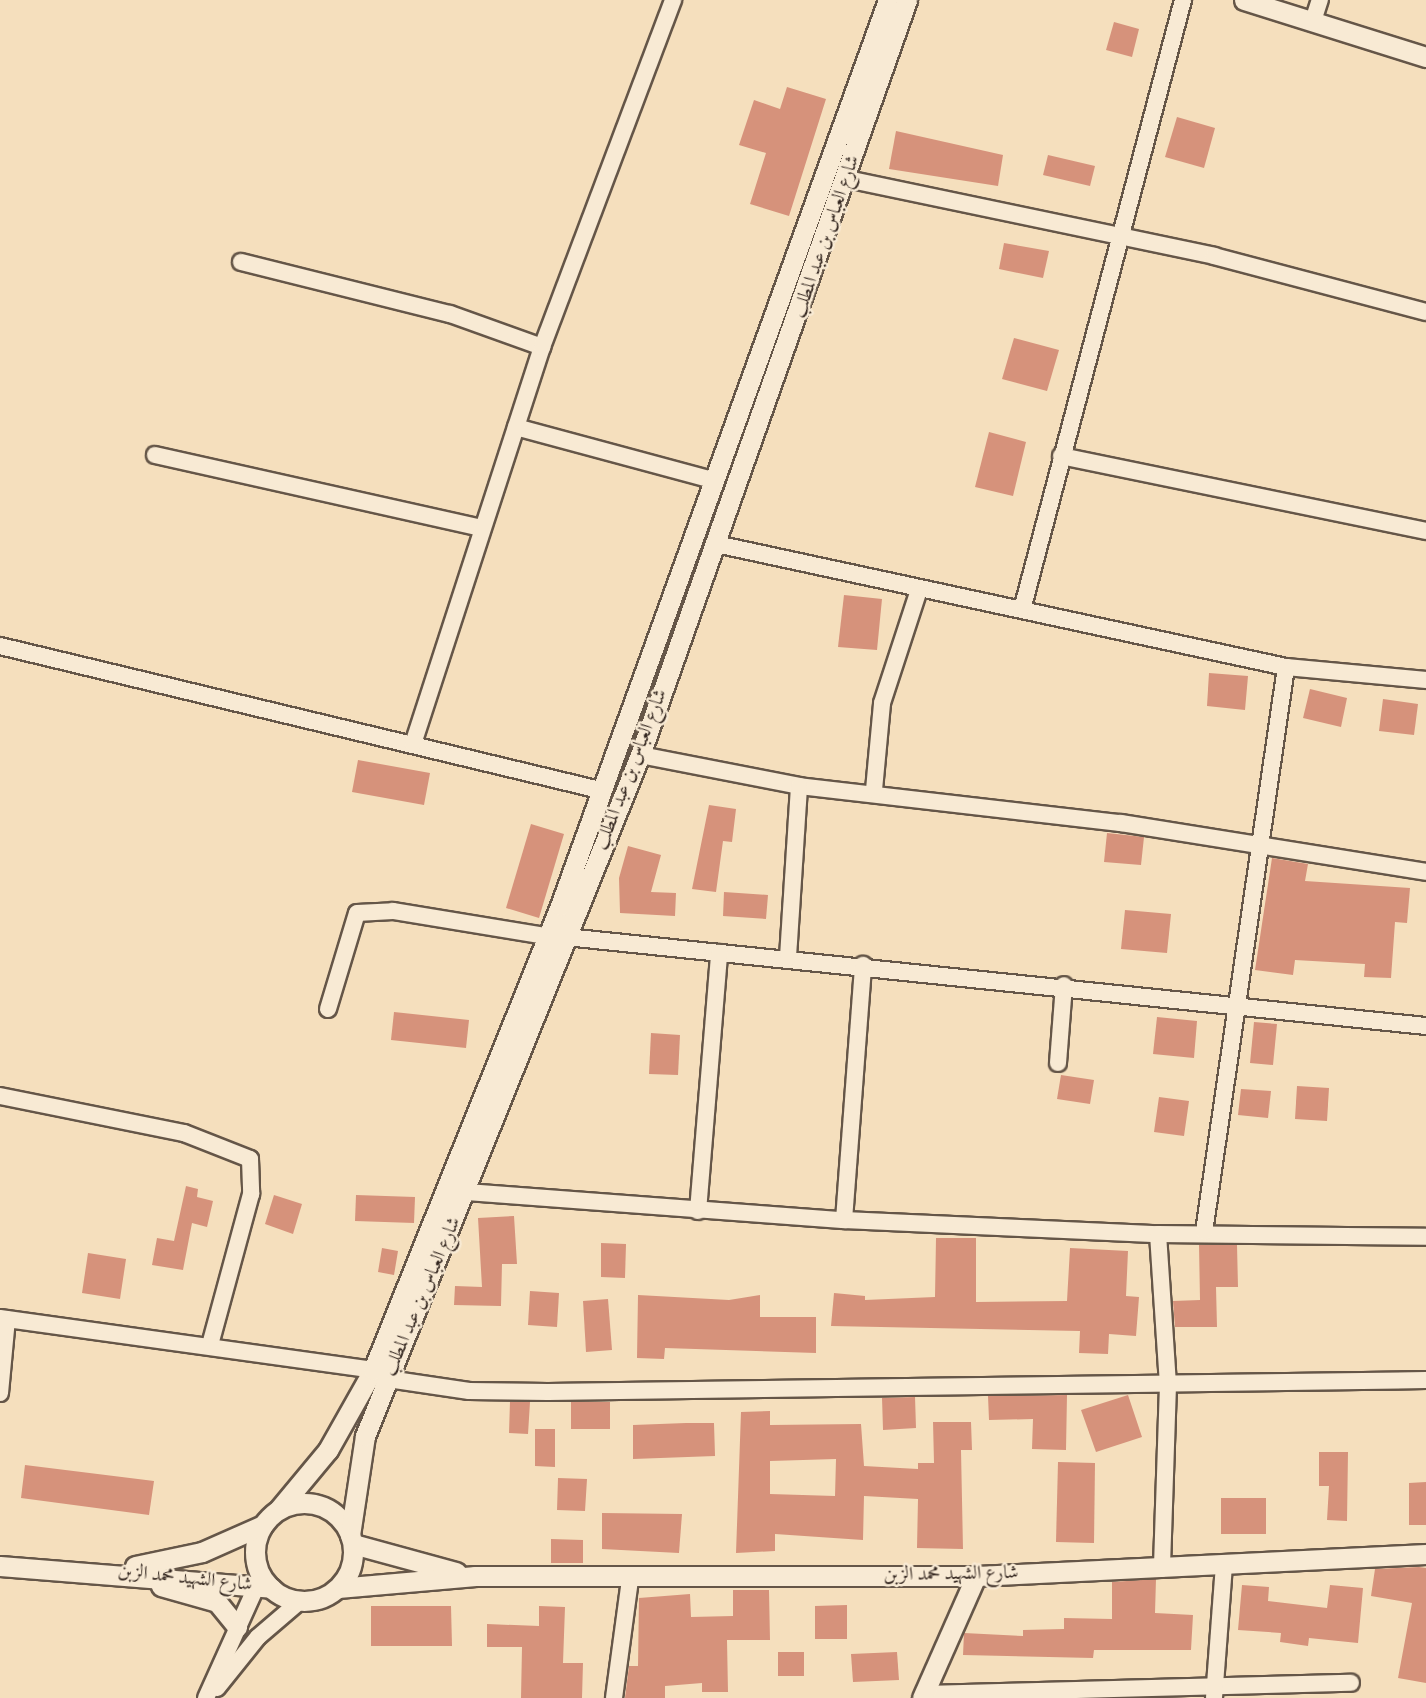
<!DOCTYPE html>
<meta charset="utf-8">
<style>
body{margin:0}
#map{position:relative;width:1426px;height:1698px;overflow:hidden;background:#f5dfbd;font-family:"IM FELL English",Amiri,serif}
div>[style]{position:absolute}
.building>*{inset:0;background:#d6927b}
.roads{filter:drop-shadow(2px 0 #655648) drop-shadow(-2px 0 #655648) drop-shadow(0 2px #655648) drop-shadow(0 -2px #655648)}
.minor>*{height:16px;margin:-8px;padding:0 8px;transform-origin:8px;border-radius:8px;background:#f8ead4}
.tertiary>*{height:19px;margin:-9.5px;padding:0 9.5px;transform-origin:9.5px;border-radius:9.5px;background:#f8ead4}
.tertiary>.ring{margin:-9.5px;padding:0;box-sizing:content-box;background:none;border:19px solid #f8ead4;border-radius:50%}
span{translate:-50% -50%;white-space:nowrap;text-align:center;line-height:1.15;-webkit-text-stroke:5px #f8ead4;paint-order:stroke}
.street-label{font-size:19px;color:#352821}
</style>
<div id="map">
<div class="building">
<div style="clip-path:polygon(1114px 22px,1139px 29px,1132px 57px,1106px 50px)"></div>
<div style="clip-path:polygon(787px 87px,826px 99px,789px 216px,750px 204px,766px 153px,739px 145px,754px 100px,780px 109px)"></div>
<div style="clip-path:polygon(1177px 117px,1215px 128px,1204px 168px,1165px 157px)"></div>
<div style="clip-path:polygon(896px 131px,1003px 155px,998px 186px,889px 169px)"></div>
<div style="clip-path:polygon(1048px 155px,1095px 166px,1090px 186px,1043px 175px)"></div>
<div style="clip-path:polygon(1004px 243px,1049px 251px,1043px 278px,999px 269px)"></div>
<div style="clip-path:polygon(1014px 338px,1059px 350px,1047px 391px,1002px 379px)"></div>
<div style="clip-path:polygon(989px 432px,1026px 442px,1013px 496px,975px 487px)"></div>
<div style="clip-path:polygon(844px 595px,882px 599px,877px 650px,838px 647px)"></div>
<div style="clip-path:polygon(1209px 673px,1248px 676px,1245px 710px,1207px 706px)"></div>
<div style="clip-path:polygon(1310px 689px,1347px 698px,1341px 727px,1303px 718px)"></div>
<div style="clip-path:polygon(1383px 699px,1418px 704px,1414px 735px,1379px 731px)"></div>
<div style="clip-path:polygon(358px 760px,430px 773px,424px 805px,352px 792px)"></div>
<div style="clip-path:polygon(709px 805px,736px 809px,732px 842px,723px 841px,716px 892px,692px 889px)"></div>
<div style="clip-path:polygon(531px 824px,564px 834px,539px 918px,506px 908px)"></div>
<div style="clip-path:polygon(1107px 833px,1144px 837px,1141px 865px,1104px 862px)"></div>
<div style="clip-path:polygon(628px 846px,661px 855px,651px 892px,676px 893px,675px 916px,620px 913px,619px 878px)"></div>
<div style="clip-path:polygon(1272px 858px,1308px 864px,1305px 881px,1410px 888px,1407px 923px,1395px 922px,1391px 978px,1364px 977px,1365px 964px,1295px 960px,1293px 975px,1255px 970px)"></div>
<div style="clip-path:polygon(724px 892px,768px 895px,766px 919px,723px 916px)"></div>
<div style="clip-path:polygon(1125px 910px,1171px 914px,1167px 953px,1121px 949px)"></div>
<div style="clip-path:polygon(394px 1012px,469px 1020px,466px 1048px,391px 1040px)"></div>
<div style="clip-path:polygon(1157px 1017px,1197px 1021px,1194px 1058px,1153px 1054px)"></div>
<div style="clip-path:polygon(1254px 1022px,1277px 1024px,1273px 1065px,1250px 1063px)"></div>
<div style="clip-path:polygon(651px 1033px,680px 1035px,678px 1075px,649px 1074px)"></div>
<div style="clip-path:polygon(1061px 1075px,1094px 1080px,1090px 1104px,1057px 1099px)"></div>
<div style="clip-path:polygon(1297px 1086px,1329px 1088px,1327px 1121px,1295px 1119px)"></div>
<div style="clip-path:polygon(1241px 1089px,1271px 1091px,1268px 1118px,1238px 1115px)"></div>
<div style="clip-path:polygon(1159px 1097px,1189px 1101px,1184px 1136px,1154px 1132px)"></div>
<div style="clip-path:polygon(186px 1186px,198px 1189px,197px 1197px,213px 1201px,207px 1227px,192px 1223px,183px 1270px,152px 1265px,157px 1238px,174px 1241px)"></div>
<div style="clip-path:polygon(274px 1195px,302px 1204px,293px 1234px,265px 1224px)"></div>
<div style="clip-path:polygon(356px 1195px,415px 1197px,414px 1223px,355px 1221px)"></div>
<div style="clip-path:polygon(514px 1216px,517px 1264px,502px 1264px,501px 1306px,454px 1305px,455px 1286px,482px 1287px,478px 1218px)"></div>
<div style="clip-path:polygon(936px 1238px,976px 1238px,976px 1302px,1067px 1301px,1070px 1248px,1128px 1251px,1126px 1296px,1139px 1297px,1136px 1336px,1109px 1334px,1108px 1354px,1079px 1353px,1080px 1331px,831px 1326px,834px 1293px,865px 1296px,865px 1300px,935px 1297px)"></div>
<div style="clip-path:polygon(601px 1243px,626px 1244px,625px 1278px,601px 1277px)"></div>
<div style="clip-path:polygon(1199px 1245px,1237px 1245px,1238px 1287px,1216px 1287px,1217px 1327px,1175px 1327px,1173px 1301px,1200px 1300px)"></div>
<div style="clip-path:polygon(382px 1248px,398px 1251px,394px 1275px,378px 1272px)"></div>
<div style="clip-path:polygon(88px 1253px,126px 1259px,120px 1299px,82px 1293px)"></div>
<div style="clip-path:polygon(530px 1291px,559px 1293px,557px 1327px,528px 1325px)"></div>
<div style="clip-path:polygon(638px 1295px,729px 1300px,760px 1295px,760px 1317px,816px 1317px,816px 1353px,665px 1348px,664px 1359px,637px 1358px)"></div>
<div style="clip-path:polygon(608px 1299px,612px 1350px,586px 1352px,583px 1301px)"></div>
<div style="clip-path:polygon(1067px 1395px,1066px 1450px,1032px 1449px,1033px 1419px,989px 1420px,988px 1396px)"></div>
<div style="clip-path:polygon(1128px 1395px,1142px 1437px,1096px 1452px,1081px 1410px)"></div>
<div style="clip-path:polygon(915px 1397px,916px 1428px,883px 1430px,882px 1398px)"></div>
<div style="clip-path:polygon(510px 1402px,530px 1402px,528px 1434px,509px 1433px)"></div>
<div style="clip-path:polygon(571px 1402px,610px 1402px,610px 1429px,571px 1429px)"></div>
<div style="clip-path:polygon(evenodd,770px 1411px,770px 1425px,861px 1424px,864px 1466px,918px 1469px,918px 1463px,934px 1463px,933px 1422px,971px 1422px,972px 1450px,961px 1450px,963px 1549px,917px 1548px,918px 1499px,864px 1496px,863px 1540px,775px 1534px,775px 1551px,736px 1553px,741px 1412px,770px 1411px,836px 1459px,835px 1496px,770px 1494px,770px 1461px,836px 1459px)"></div>
<div style="clip-path:polygon(686px 1423px,714px 1423px,715px 1456px,633px 1459px,633px 1425px)"></div>
<div style="clip-path:polygon(535px 1429px,555px 1429px,555px 1467px,535px 1466px)"></div>
<div style="clip-path:polygon(1319px 1452px,1348px 1452px,1347px 1521px,1327px 1520px,1329px 1486px,1319px 1486px)"></div>
<div style="clip-path:polygon(1058px 1462px,1095px 1463px,1094px 1543px,1056px 1542px)"></div>
<div style="clip-path:polygon(25px 1465px,154px 1481px,149px 1515px,21px 1498px)"></div>
<div style="clip-path:polygon(558px 1478px,587px 1479px,585px 1511px,557px 1510px)"></div>
<div style="clip-path:polygon(1426px 1482px,1426px 1525px,1409px 1525px,1409px 1483px)"></div>
<div style="clip-path:polygon(1221px 1498px,1266px 1498px,1266px 1534px,1221px 1534px)"></div>
<div style="clip-path:polygon(602px 1513px,682px 1514px,679px 1553px,602px 1549px)"></div>
<div style="clip-path:polygon(551px 1539px,583px 1540px,583px 1563px,551px 1563px)"></div>
<div style="clip-path:polygon(1419px 1567px,1426px 1568px,1426px 1683px,1398px 1678px,1412px 1603px,1371px 1596px,1375px 1569px)"></div>
<div style="clip-path:polygon(1156px 1579px,1155px 1613px,1193px 1615px,1191px 1650px,1094px 1650px,1093px 1658px,963px 1655px,964px 1633px,1023px 1636px,1023px 1630px,1064px 1629px,1064px 1618px,1112px 1619px,1112px 1582px)"></div>
<div style="clip-path:polygon(1242px 1585px,1269px 1587px,1268px 1601px,1327px 1608px,1330px 1585px,1363px 1588px,1358px 1643px,1309px 1638px,1308px 1646px,1280px 1642px,1281px 1633px,1238px 1630px)"></div>
<div style="clip-path:polygon(733px 1590px,769px 1590px,770px 1640px,727px 1640px,728px 1692px,702px 1692px,702px 1683px,665px 1686px,665px 1698px,625px 1698px,629px 1666px,638px 1666px,639px 1598px,690px 1594px,691px 1617px,733px 1616px)"></div>
<div style="clip-path:polygon(847px 1605px,847px 1639px,815px 1639px,815px 1606px)"></div>
<div style="clip-path:polygon(371px 1606px,451px 1606px,452px 1646px,371px 1646px)"></div>
<div style="clip-path:polygon(539px 1606px,565px 1607px,563px 1663px,583px 1663px,582px 1698px,521px 1698px,522px 1647px,487px 1647px,487px 1624px,539px 1626px)"></div>
<div style="clip-path:polygon(778px 1652px,804px 1652px,804px 1676px,778px 1676px)"></div>
<div style="clip-path:polygon(897px 1652px,899px 1680px,853px 1682px,851px 1654px)"></div>
</div>
<div class="roads">
<div class="minor">
<div style="left:1313px;top:21px;width:22px;rotate:-72deg"></div>
<div style="left:847px;top:179px;width:375px;rotate:11.8deg"></div>
<div style="left:1214px;top:256px;width:219px;rotate:14.8deg"></div>
<div style="left:241px;top:262px;width:215px;rotate:14deg"></div>
<div style="left:450px;top:314px;width:98px;rotate:19.7deg"></div>
<div style="left:516px;top:427px;width:207px;rotate:15.1deg"></div>
<div style="left:155px;top:455px;width:334px;rotate:12.6deg"></div>
<div style="left:1061px;top:456px;width:373px;rotate:11.6deg"></div>
<div style="left:716px;top:544px;width:583px;rotate:12.18deg"></div>
<div style="left:1286px;top:667px;width:141px;rotate:5.3deg"></div>
<div style="left:1023px;top:606px;width:627px;rotate:-75.21deg"></div>
<div style="left:0;top:646px;width:621px;rotate:13.5deg"></div>
<div style="left:413px;top:744px;width:417px;rotate:-72deg"></div>
<div style="left:542px;top:347px;width:371px;rotate:-69.3deg"></div>
<div style="left:640px;top:755px;width:162px;rotate:11deg"></div>
<div style="left:799px;top:786px;width:324px;rotate:6.6deg"></div>
<div style="left:1121px;top:823px;width:309px;rotate:9.1deg"></div>
<div style="left:874px;top:790px;width:87px;rotate:-84.7deg"></div>
<div style="left:882px;top:703px;width:119px;rotate:-71.9deg"></div>
<div style="left:566px;top:937px;width:865px;rotate:5.91deg"></div>
<div style="left:788px;top:957px;width:171px;rotate:-86.3deg"></div>
<div style="left:328px;top:1009px;width:100px;rotate:-73.2deg"></div>
<div style="left:357px;top:913px;width:36px;rotate:-3deg"></div>
<div style="left:393px;top:911px;width:155px;rotate:9.3deg"></div>
<div style="left:1058px;top:1063px;width:78px;rotate:-85.6deg"></div>
<div style="left:0;top:1096px;width:188px;rotate:11.4deg"></div>
<div style="left:184px;top:1133px;width:71px;rotate:21.5deg"></div>
<div style="left:250px;top:1159px;width:35px;rotate:88deg"></div>
<div style="left:251px;top:1194px;width:156px;rotate:105.2deg"></div>
<div style="left:468px;top:1192px;width:377px;rotate:4.3deg"></div>
<div style="left:844px;top:1220px;width:314px;rotate:2.6deg"></div>
<div style="left:1158px;top:1234px;width:268px;rotate:0.6deg"></div>
<div style="left:698px;top:1211px;width:259px;rotate:-85.3deg"></div>
<div style="left:844px;top:1220px;width:256px;rotate:-85.7deg"></div>
<div style="left:1204px;top:1232px;width:571px;rotate:-81.74deg"></div>
<div style="left:1158px;top:1234px;width:151px;rotate:86.2deg"></div>
<div style="left:1168px;top:1385px;width:184px;rotate:91.9deg"></div>
<div style="left:0;top:1318px;width:377px;rotate:7.9deg"></div>
<div style="left:388px;top:1379px;width:82px;rotate:8.4deg"></div>
<div style="left:469px;top:1391px;width:79px;rotate:0.7deg"></div>
<div style="left:548px;top:1392px;width:878px;rotate:-0.78deg"></div>
<div style="left:0;top:1393px;width:74px;rotate:-84.6deg"></div>
<div style="left:217px;top:1688px;width:65px;rotate:-51.2deg"></div>
<div style="left:258px;top:1637px;width:55px;rotate:-40.6deg"></div>
<div style="left:924px;top:1694px;width:427px;rotate:-1.5deg"></div>
<div style="left:206px;top:1698px;width:134px;rotate:-65.7deg"></div>
<div style="left:614px;top:1698px;width:119px;rotate:-82.3deg"></div>
<div style="left:1214px;top:1698px;width:132px;rotate:-85.7deg"></div>
</div>
<div class="tertiary">
<div style="left:1244px;top:0;width:191px;rotate:17.4deg"></div>
<div class="ring" style="left:255px;top:1503px;width:79px;height:79px"></div>
<div style="left:279px;top:1509px;width:77px;rotate:-50.3deg"></div>
<div style="left:328px;top:1450px;width:92px;rotate:-60.6deg"></div>
<div style="left:373px;top:1370px;width:500px;rotate:-68.05deg"></div>
<div style="left:560px;top:906px;width:964px;rotate:-70.1deg"></div>
<div style="left:350px;top:1535px;width:100px;rotate:-81.4deg"></div>
<div style="left:365px;top:1436px;width:734px;rotate:-68.01deg"></div>
<div style="left:640px;top:755px;width:801px;rotate:-70.52deg"></div>
<div style="left:353px;top:1544px;width:107px;rotate:15.2deg"></div>
<div style="left:0;top:1566px;width:272px;rotate:4.6deg"></div>
<div style="left:135px;top:1566px;width:68px;rotate:-11.8deg"></div>
<div style="left:202px;top:1552px;width:67px;rotate:-23.9deg"></div>
<div style="left:161px;top:1586px;width:58px;rotate:15.9deg"></div>
<div style="left:217px;top:1602px;width:32px;rotate:51deg"></div>
<div style="left:338px;top:1588px;width:138px;rotate:-5deg"></div>
<div style="left:475px;top:1576px;width:501px"></div>
<div style="left:976px;top:1576px;width:451px;rotate:-2.8deg"></div>
<div style="left:922px;top:1698px;width:133px;rotate:-66.1deg"></div>
</div>
</div>
<div class="street-label">
<span style="left:827px;top:237px;rotate:-71deg">شارع العباس بن عبد المطلب</span>
<span style="left:632px;top:770px;rotate:-69deg">شارع العباس بن عبد المطلب</span>
<span style="left:423px;top:1297px;rotate:-67deg">شارع العباس بن عبد المطلب</span>
<span style="left:951px;top:1575px;rotate:-1deg">شارع الشهيد محمد الزبن</span>
<span style="left:185px;top:1579px;rotate:6deg">شارع الشهيد محمد الزبن</span>
</div>
</div>
